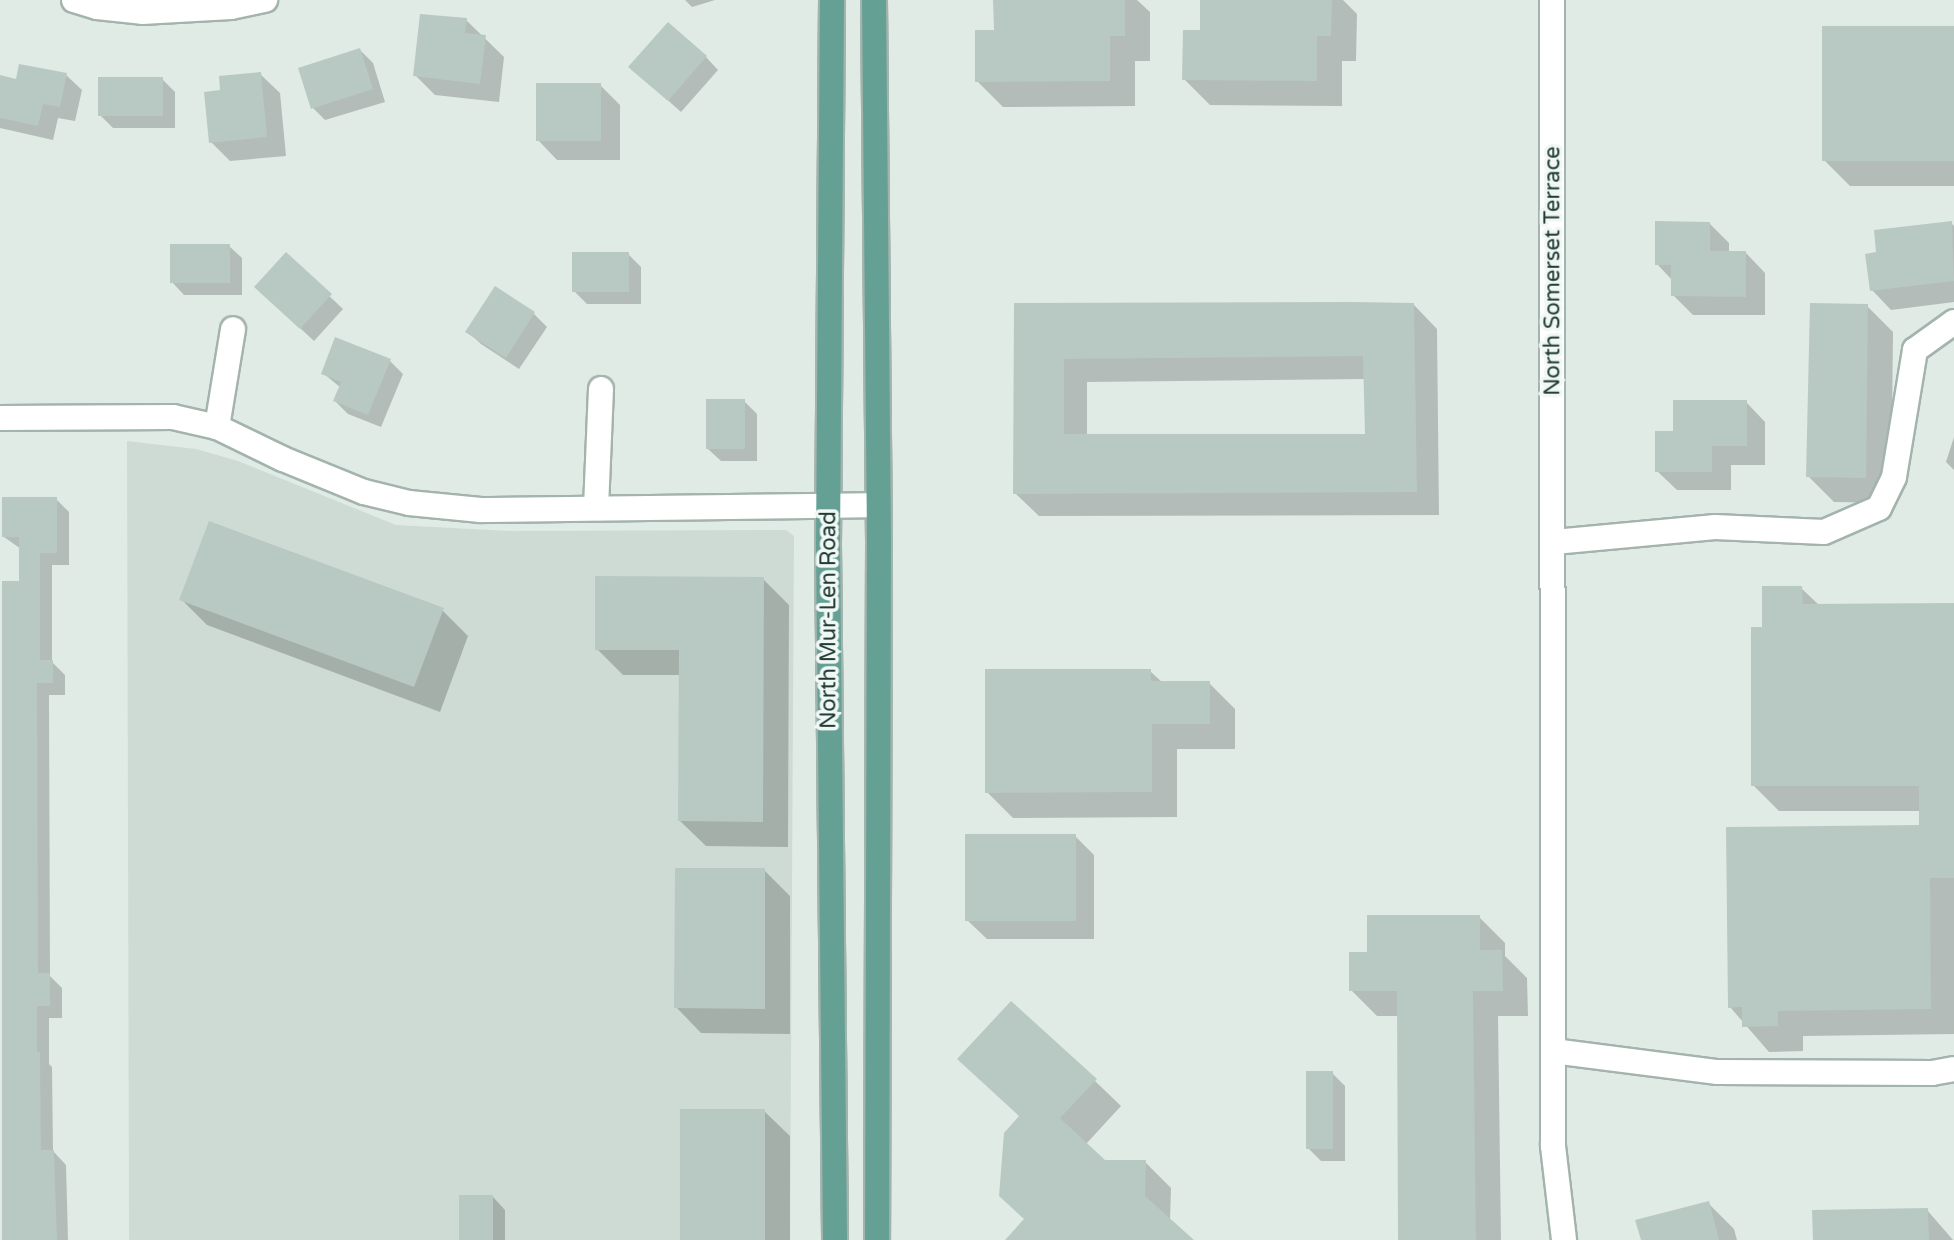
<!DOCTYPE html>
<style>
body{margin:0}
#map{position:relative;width:1954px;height:1240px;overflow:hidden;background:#e0ebe6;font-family:"Varela Round",sans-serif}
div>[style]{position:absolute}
.built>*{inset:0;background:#cedbd5}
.shadow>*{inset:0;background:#0003}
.building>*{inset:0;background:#b8c8c3}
.roads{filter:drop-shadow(2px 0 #a3b3ad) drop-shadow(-2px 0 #a3b3ad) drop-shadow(0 2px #a3b3ad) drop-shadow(0 -2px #a3b3ad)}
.minor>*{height:24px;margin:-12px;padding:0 12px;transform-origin:12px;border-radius:12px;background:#fff}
.major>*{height:24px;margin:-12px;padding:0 12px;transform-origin:12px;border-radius:12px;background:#65a094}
span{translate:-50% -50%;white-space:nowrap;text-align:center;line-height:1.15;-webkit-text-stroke:7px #f0f7f4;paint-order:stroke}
.street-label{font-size:22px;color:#213b35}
</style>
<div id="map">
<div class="built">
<div style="clip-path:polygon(127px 441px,196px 449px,238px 461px,396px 525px,510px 531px,786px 530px,794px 536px,790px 1240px,129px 1240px)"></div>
</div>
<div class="shadow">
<div style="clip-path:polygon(685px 0,715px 0,692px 7px)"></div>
<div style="clip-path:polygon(995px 0,1137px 0,1150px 12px,1150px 61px,1135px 61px,1135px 106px,1003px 107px,977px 81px,996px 32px)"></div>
<div style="clip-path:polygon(1202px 0,1343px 0,1357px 14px,1356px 61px,1342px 61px,1342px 106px,1210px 105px,1184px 79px,1202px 32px)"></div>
<div style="clip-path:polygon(466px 20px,504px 57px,499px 102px,435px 95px,415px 75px)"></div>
<div style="clip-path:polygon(1954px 28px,1954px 186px,1850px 186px,1824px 160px)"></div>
<div style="clip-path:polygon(360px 50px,373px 63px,385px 102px,325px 120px,313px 108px)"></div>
<div style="clip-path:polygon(706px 57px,718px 70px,681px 112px,644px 79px)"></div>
<div style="clip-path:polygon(260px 74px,280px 93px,286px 156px,230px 161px,211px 142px)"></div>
<div style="clip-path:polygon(66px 75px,82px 90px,75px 121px,58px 118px,53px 140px,0 128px,0 77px,18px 81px)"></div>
<div style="clip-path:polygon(162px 79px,175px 92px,175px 128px,113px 128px,100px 115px)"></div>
<div style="clip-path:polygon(600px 85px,620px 105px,620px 160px,557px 160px,538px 140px)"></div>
<div style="clip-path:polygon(1951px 223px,1954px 226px,1954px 302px,1891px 310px,1872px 290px)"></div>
<div style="clip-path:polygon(1710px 224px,1729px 243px,1729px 253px,1746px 253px,1765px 273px,1765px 315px,1693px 315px,1673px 295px,1673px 281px,1657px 264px)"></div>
<div style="clip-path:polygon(229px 246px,242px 258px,242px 295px,184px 295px,172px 282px)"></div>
<div style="clip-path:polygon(628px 254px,641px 267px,641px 304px,587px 304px,574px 291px)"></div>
<div style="clip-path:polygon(286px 255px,343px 309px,314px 341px,269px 299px)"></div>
<div style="clip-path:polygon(495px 289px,534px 314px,547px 327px,519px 369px,481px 344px,468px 332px)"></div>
<div style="clip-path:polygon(evenodd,1016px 305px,1414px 305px,1437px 329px,1439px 515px,1039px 516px,1015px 493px,1016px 305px,1366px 379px,1367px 436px,1087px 436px,1087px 382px,1366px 379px)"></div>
<div style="clip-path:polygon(1867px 306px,1893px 332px,1891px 503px,1834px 502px,1808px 476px)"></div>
<div style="clip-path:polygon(390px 361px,403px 374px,381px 427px,348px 414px,335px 401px,341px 388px,323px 373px)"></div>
<div style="clip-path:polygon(744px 401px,757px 414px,757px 461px,721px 461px,708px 449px)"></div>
<div style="clip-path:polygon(1746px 402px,1765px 422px,1765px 465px,1731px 465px,1731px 490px,1677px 490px,1657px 471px,1675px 433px)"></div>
<div style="clip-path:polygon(1954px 437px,1954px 470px,1946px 462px)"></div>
<div style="clip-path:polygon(56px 499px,69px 512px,69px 565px,52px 565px,52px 662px,65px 675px,65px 695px,49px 695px,50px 976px,62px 988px,62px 1018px,49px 1018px,49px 1064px,52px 1067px,53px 1151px,66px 1165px,68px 1240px,4px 1240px,21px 583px,21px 549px,4px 537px)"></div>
<div style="clip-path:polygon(763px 579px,789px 605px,788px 847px,706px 846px,680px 821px,681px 675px,623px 675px,597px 649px)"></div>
<div style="clip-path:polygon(1801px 588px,1819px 605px,1954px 605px,1954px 1034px,1803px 1036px,1803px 1051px,1769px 1052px,1730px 1007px,1921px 827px,1921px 811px,1779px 811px,1753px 785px,1764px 629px)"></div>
<div style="clip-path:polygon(181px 599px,442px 610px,468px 636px,440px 712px,207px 625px)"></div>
<div style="clip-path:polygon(1150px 671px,1163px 683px,1209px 683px,1235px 709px,1235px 749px,1177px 749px,1177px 817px,1013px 818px,987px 792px)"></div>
<div style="clip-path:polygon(1075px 836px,1094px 855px,1094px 939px,987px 939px,967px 920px)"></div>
<div style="clip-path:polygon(764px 870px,790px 896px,790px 1034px,701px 1033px,676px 1007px)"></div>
<div style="clip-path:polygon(1479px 917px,1505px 943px,1505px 956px,1527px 978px,1528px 1016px,1498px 1016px,1501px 1240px,1400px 1240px,1399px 1016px,1377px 1016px,1351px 990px,1369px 954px)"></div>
<div style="clip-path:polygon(1332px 1073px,1345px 1086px,1345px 1161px,1321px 1161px,1308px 1148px)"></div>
<div style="clip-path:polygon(1095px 1081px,1121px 1106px,1086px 1144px,1104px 1162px,1145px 1162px,1171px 1188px,1170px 1221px,1190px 1240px,1008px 1240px,1026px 1220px,1006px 1134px)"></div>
<div style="clip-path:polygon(764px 1111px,790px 1136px,790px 1240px,682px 1240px)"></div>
<div style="clip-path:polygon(493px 1197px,505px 1210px,505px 1240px,461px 1240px)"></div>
<div style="clip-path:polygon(1708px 1203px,1734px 1229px,1737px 1240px,1643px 1240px)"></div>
<div style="clip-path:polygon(1927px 1210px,1953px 1240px,1815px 1240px)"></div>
</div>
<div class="building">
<div style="clip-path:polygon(993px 0,1125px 0,1125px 36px,1110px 36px,1110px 81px,975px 82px,975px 30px,994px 30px)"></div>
<div style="clip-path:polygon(1200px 0,1332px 0,1331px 36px,1317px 36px,1317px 81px,1182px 80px,1183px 30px,1200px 30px)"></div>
<div style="clip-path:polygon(420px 14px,467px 18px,465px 33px,486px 35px,480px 84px,413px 76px)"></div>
<div style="clip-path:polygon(668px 22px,707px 56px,668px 101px,628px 67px)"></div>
<div style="clip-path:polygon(1822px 26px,1954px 26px,1954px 161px,1822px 161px)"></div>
<div style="clip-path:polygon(360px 48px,373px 89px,311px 109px,298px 68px)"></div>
<div style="clip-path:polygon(19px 64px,67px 73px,60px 107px,43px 104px,38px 126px,0 118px,0 75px,16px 79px)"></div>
<div style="clip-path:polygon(261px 72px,267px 137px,209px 143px,204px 92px,220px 90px,219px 76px)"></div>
<div style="clip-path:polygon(98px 77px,163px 77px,163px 116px,98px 116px)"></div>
<div style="clip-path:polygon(536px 83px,601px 83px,601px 141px,536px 141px)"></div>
<div style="clip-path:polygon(1655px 221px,1710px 222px,1710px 251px,1746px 251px,1746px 297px,1671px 296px,1671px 265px,1655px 265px)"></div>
<div style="clip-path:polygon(1952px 221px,1954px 281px,1870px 291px,1865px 254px,1876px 252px,1874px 230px)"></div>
<div style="clip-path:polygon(170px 244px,230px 244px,230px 283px,170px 283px)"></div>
<div style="clip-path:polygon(286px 252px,332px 294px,300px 329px,254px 287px)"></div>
<div style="clip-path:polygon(572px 252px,629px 252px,629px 292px,572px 292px)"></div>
<div style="clip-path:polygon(495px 286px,535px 312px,506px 358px,465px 332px)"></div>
<div style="clip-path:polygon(evenodd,1352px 302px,1414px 303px,1417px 492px,1013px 494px,1014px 303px,1352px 302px,1363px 356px,1365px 434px,1064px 434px,1064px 359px,1363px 356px)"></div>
<div style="clip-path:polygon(1810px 303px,1868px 304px,1866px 478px,1806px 477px)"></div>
<div style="clip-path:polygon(335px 337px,391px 359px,368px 415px,333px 401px,341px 382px,321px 374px)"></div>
<div style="clip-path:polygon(706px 399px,745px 399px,745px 449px,706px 449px)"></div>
<div style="clip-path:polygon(1673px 400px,1747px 400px,1747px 446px,1712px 446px,1712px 472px,1655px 472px,1655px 431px,1673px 431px)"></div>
<div style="clip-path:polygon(2px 497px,57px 497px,57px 553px,40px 553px,40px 660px,53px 660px,53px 683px,37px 683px,38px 973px,50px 973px,50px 1006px,37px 1006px,37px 1052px,40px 1052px,41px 1150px,54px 1150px,57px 1240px,2px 1240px,2px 581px,19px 581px,19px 537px,2px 537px)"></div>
<div style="clip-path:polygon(209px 521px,444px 608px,414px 687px,179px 600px)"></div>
<div style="clip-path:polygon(595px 576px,764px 577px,763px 822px,678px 821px,679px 650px,595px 650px)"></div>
<div style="clip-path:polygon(1762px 586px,1802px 586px,1803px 604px,1954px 603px,1954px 878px,1930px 878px,1931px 1009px,1778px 1011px,1778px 1026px,1742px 1027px,1742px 1007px,1728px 1008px,1726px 827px,1919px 825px,1919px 786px,1751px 786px,1751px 627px,1762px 627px)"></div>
<div style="clip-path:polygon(985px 669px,1151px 669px,1151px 681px,1210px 681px,1210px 724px,1152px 724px,1152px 792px,985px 793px)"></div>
<div style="clip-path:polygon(965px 834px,1076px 834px,1076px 921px,965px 921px)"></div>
<div style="clip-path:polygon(675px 868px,765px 868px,765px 1009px,674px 1008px)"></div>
<div style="clip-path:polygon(1367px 915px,1480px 915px,1480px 950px,1502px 950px,1503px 991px,1473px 991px,1476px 1240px,1398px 1240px,1397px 991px,1349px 991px,1349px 952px,1367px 952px)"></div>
<div style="clip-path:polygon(1011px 1001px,1097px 1079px,1060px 1118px,1105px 1160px,1146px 1160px,1145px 1196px,1194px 1240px,1005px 1240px,1024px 1219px,999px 1196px,1004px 1133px,1019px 1116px,957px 1059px)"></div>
<div style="clip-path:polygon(1306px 1071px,1333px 1071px,1333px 1149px,1306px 1149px)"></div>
<div style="clip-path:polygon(680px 1109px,765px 1109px,765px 1240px,680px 1240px)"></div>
<div style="clip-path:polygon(459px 1195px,493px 1195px,493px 1240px,459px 1240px)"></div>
<div style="clip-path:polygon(1709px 1201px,1719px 1240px,1641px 1240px,1635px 1220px)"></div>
<div style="clip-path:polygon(1928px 1208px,1929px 1240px,1813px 1240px,1812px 1210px)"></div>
</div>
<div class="roads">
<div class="minor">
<div style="left:74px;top:0;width:24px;rotate:17deg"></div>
<div style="left:97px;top:7px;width:45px;rotate:6.3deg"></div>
<div style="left:142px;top:12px;width:89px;rotate:-3.2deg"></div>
<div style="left:231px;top:7px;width:35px;rotate:-12deg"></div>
<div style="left:1552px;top:0;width:1146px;rotate:89.95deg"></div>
<div style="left:1553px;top:1146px;width:95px;rotate:83.3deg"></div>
<div style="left:0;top:418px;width:173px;rotate:-0.3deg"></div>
<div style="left:173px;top:417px;width:45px;rotate:12.8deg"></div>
<div style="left:217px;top:427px;width:73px;rotate:25.9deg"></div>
<div style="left:283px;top:459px;width:87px;rotate:22.2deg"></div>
<div style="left:364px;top:492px;width:46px;rotate:13.7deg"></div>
<div style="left:409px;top:503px;width:72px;rotate:5.6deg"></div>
<div style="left:481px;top:510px;width:397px;rotate:-0.7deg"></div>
<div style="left:217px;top:427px;width:99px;rotate:-80.7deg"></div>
<div style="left:596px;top:508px;width:119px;rotate:-87.6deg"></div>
<div style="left:1554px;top:542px;width:162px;rotate:-5.3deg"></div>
<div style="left:1715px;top:527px;width:109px;rotate:2.6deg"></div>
<div style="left:1824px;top:532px;width:60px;rotate:-23.6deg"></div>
<div style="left:1879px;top:508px;width:34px;rotate:-64deg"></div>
<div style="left:1894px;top:477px;width:129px;rotate:-80.6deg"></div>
<div style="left:1915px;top:350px;width:48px;rotate:-35.7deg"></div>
<div style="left:1553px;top:1051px;width:166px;rotate:7.3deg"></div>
<div style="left:1718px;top:1072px;width:214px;rotate:0.3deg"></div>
<div style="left:1932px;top:1073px;width:22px;rotate:-10deg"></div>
</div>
<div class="major">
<div style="left:832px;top:0;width:545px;rotate:90.42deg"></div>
<div style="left:828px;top:545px;width:695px;rotate:89.42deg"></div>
<div style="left:874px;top:0;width:544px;rotate:89.47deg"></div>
<div style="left:879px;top:544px;width:696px;rotate:90.16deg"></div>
</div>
</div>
<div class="street-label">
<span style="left:1553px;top:271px;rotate:-90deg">North Somerset Terrace</span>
<span style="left:829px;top:620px;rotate:-90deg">North Mur-Len Road</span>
</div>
</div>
